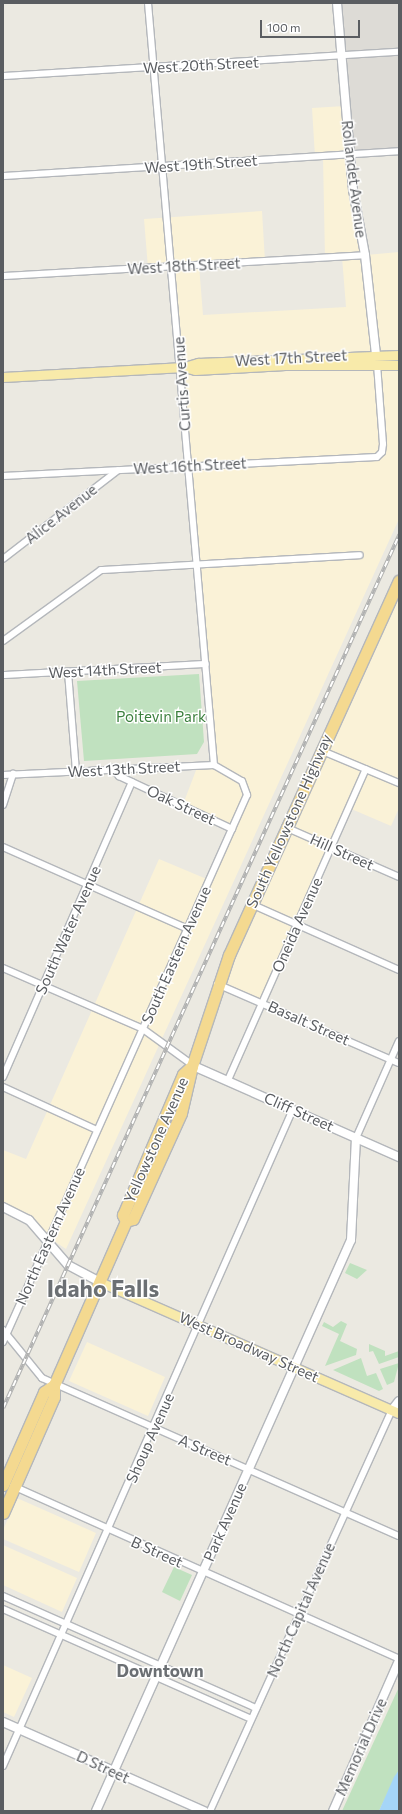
<!DOCTYPE html>
<style>
body{margin:0}
#map{position:relative;width:402px;height:1814px;overflow:hidden;background:#ebe9e1;font-family:Commissioner,sans-serif}
div>[style]{position:absolute}
.commercial>*{inset:0;background:#faf2d7}
.industrial>*{inset:0;background:#dddbd6}
.green>*{inset:0;background:#c0e1bf}
.water>*{inset:0;background:#a5d5f8}
.roads{filter:drop-shadow(1px 0 #b4b7bb) drop-shadow(-1px 0 #b4b7bb) drop-shadow(0 1px #b4b7bb) drop-shadow(0 -1px #b4b7bb)}
.street>*{height:6px;margin:-3px;padding:0 3px;transform-origin:3px;border-radius:3px;background:#fff}
.secondary>*{height:8px;margin:-4px;padding:0 4px;transform-origin:4px;border-radius:4px;background:#fff}
.primary>*{height:9px;margin:-4.5px;padding:0 4.5px;transform-origin:4.5px;border-radius:4.5px;background:#f8eaaa}
.highway>*{height:11px;margin:-5.5px;padding:0 5.5px;transform-origin:5.5px;border-radius:5.5px;background:#f4d990}
.rail>*{height:3.5px;margin-top:-1.75px;transform-origin:0;background:repeating-linear-gradient(90deg,#fff 0 6px,#b0b1b1 0 12px);box-sizing:border-box;border-block:1px solid #b0b1b1}
span{translate:-50% -50%;white-space:nowrap;text-align:center;line-height:1.15;-webkit-text-stroke:3px #fff;paint-order:stroke}
.street-label{font-size:15px;color:#5a5d61}
.park-label{font-size:15px;color:#3b7f3d}
.quarter-label{font-size:17px;color:#6b6f73;font-weight:700}
.town-label{font-size:23px;color:#6b6f73;font-weight:700}
.frame{position:absolute;inset:0;border:4px solid #5a5d61;pointer-events:none}
.scale{position:absolute;left:260px;top:20px;width:100px;height:18px;box-sizing:border-box;border:2px solid #5a5d61;border-top:0;padding-left:5px;font-size:12px;line-height:14px;white-space:nowrap;color:#5a5d61;-webkit-text-stroke:3px #fff;paint-order:stroke}
</style>
<div id="map">
<div class="commercial">
<div style="clip-path:polygon(345px 106px,366px 255px,399px 252px,399px 355px,393px 359px,399px 361px,399px 519px,66px 1249px,3px 1207px,3px 1150px,26px 1159px,159px 859px,209px 880px,231px 829px,182px 807px,198px 765px,214px 765px,171px 266px,148px 268px,144px 219px,262px 211px,265px 261px,199px 265px,203px 315px,346px 307px,342px 257px,325px 258px,323px 157px,315px 157px,312px 108px)"></div>
<div style="clip-path:polygon(399px 593px,399px 808px,391px 826px,349px 808px,262px 1002px,223px 986px)"></div>
<div style="clip-path:polygon(87px 1342px,165px 1377px,148px 1416px,69px 1381px)"></div>
<div style="clip-path:polygon(17px 1498px,96px 1533px,79px 1572px,3px 1539px,3px 1530px)"></div>
<div style="clip-path:polygon(3px 1545px,77px 1578px,62px 1612px,3px 1585px)"></div>
<div style="clip-path:polygon(3px 1665px,32px 1678px,14px 1717px,3px 1712px)"></div>
</div>
<div class="industrial">
<div style="clip-path:polygon(337px 3px,399px 3px,399px 150px,349px 154px)"></div>
</div>
<div class="green">
<div style="clip-path:polygon(199px 674px,204px 742px,197px 754px,84px 761px,77px 681px)"></div>
<div style="clip-path:polygon(350px 1263px,367px 1270px,357px 1279px,345px 1273px)"></div>
<div style="clip-path:polygon(341px 1321px,347px 1324px,340px 1341px,357px 1349px,356px 1355px,325px 1366px,339px 1334px,322px 1326px,324px 1322px,333px 1327px)"></div>
<div style="clip-path:polygon(369px 1344px,385px 1351px,385px 1356px,399px 1351px,399px 1357px,379px 1364px,373px 1351px,369px 1352px)"></div>
<div style="clip-path:polygon(361px 1358px,367px 1376px,376px 1373px,383px 1389px,379px 1391px,333px 1370px)"></div>
<div style="clip-path:polygon(399px 1363px,394px 1382px,387px 1385px,380px 1369px)"></div>
<div style="clip-path:polygon(174px 1567px,192px 1575px,180px 1601px,162px 1592px)"></div>
<div style="clip-path:polygon(399px 1687px,399px 1770px,379px 1811px,342px 1811px)"></div>
</div>
<div class="water">
<div style="clip-path:polygon(399px 1770px,399px 1811px,379px 1811px,394px 1777px)"></div>
</div>
<div class="roads">
<div class="street">
<div style="left:148px;top:3px;width:765px;rotate:85.05deg"></div>
<div style="left:3px;top:76px;width:397px;rotate:-3.5deg"></div>
<div style="left:3px;top:176px;width:397px;rotate:-3.6deg"></div>
<div style="left:3px;top:276px;width:363px;rotate:-3.3deg"></div>
<div style="left:3px;top:476px;width:374px;rotate:-2.9deg"></div>
<div style="left:377px;top:457px;width:7px;rotate:-45deg"></div>
<div style="left:382px;top:452px;width:8px;rotate:-83deg"></div>
<div style="left:383px;top:444px;width:80px;rotate:-94.3deg"></div>
<div style="left:3px;top:559px;width:145px;rotate:-37.7deg"></div>
<div style="left:3px;top:641px;width:121px;rotate:-35.9deg"></div>
<div style="left:101px;top:570px;width:259px;rotate:-3.3deg"></div>
<div style="left:68px;top:672px;width:99px;rotate:85.4deg"></div>
<div style="left:3px;top:675px;width:203px;rotate:-3.1deg"></div>
<div style="left:320px;top:750px;width:86px;rotate:22.7deg"></div>
<div style="left:112px;top:768px;width:11px;rotate:49deg"></div>
<div style="left:119px;top:776px;width:125px;rotate:25.1deg"></div>
<div style="left:3px;top:775px;width:211px;rotate:-2.7deg"></div>
<div style="left:214px;top:765px;width:32px;rotate:30deg"></div>
<div style="left:242px;top:781px;width:15px;rotate:70deg"></div>
<div style="left:247px;top:795px;width:599px;rotate:114.04deg"></div>
<div style="left:3px;top:805px;width:33px;rotate:-72deg"></div>
<div style="left:285px;top:827px;width:124px;rotate:23.7deg"></div>
<div style="left:3px;top:847px;width:200px;rotate:23.9deg"></div>
<div style="left:251px;top:904px;width:162px;rotate:24deg"></div>
<div style="left:3px;top:968px;width:153px;rotate:23.5deg"></div>
<div style="left:143px;top:1029px;width:63px;rotate:36deg"></div>
<div style="left:217px;top:984px;width:198px;rotate:23.5deg"></div>
<div style="left:3px;top:1077px;width:322px;rotate:-66.4deg"></div>
<div style="left:228px;top:1080px;width:340px;rotate:-66.1deg"></div>
<div style="left:3px;top:1087px;width:103px;rotate:24.6deg"></div>
<div style="left:356px;top:1138px;width:106px;rotate:-66.1deg"></div>
<div style="left:3px;top:1330px;width:62px;rotate:50.9deg"></div>
<div style="left:42px;top:1378px;width:390px;rotate:23.9deg"></div>
<div style="left:13px;top:1486px;width:423px;rotate:24.1deg"></div>
<div style="left:3px;top:1596px;width:277px;rotate:23.9deg"></div>
<div style="left:3px;top:1609px;width:271px;rotate:23.9deg"></div>
<div style="left:3px;top:1766px;width:718px;rotate:-66.18deg"></div>
<div style="left:210px;top:1811px;width:440px;rotate:-65.6deg"></div>
</div>
<div class="secondary">
<div style="left:337px;top:3px;width:188px;rotate:85.1deg"></div>
<div style="left:353px;top:190px;width:66px;rotate:79.5deg"></div>
<div style="left:365px;top:255px;width:100px;rotate:83.7deg"></div>
<div style="left:198px;top:1068px;width:220px;rotate:23.9deg"></div>
<div style="left:3px;top:1207px;width:29px;rotate:27deg"></div>
<div style="left:29px;top:1220px;width:60px;rotate:49.1deg"></div>
<div style="left:68px;top:1265px;width:36px;rotate:28deg"></div>
<div style="left:392px;top:1410px;width:11px;rotate:-52deg"></div>
<div style="left:3px;top:1722px;width:220px;rotate:23.9deg"></div>
<div style="left:96px;top:1811px;width:625px;rotate:-65.94deg"></div>
<div style="left:351px;top:1240px;width:102px;rotate:-87.2deg"></div>
<div style="left:333px;top:1811px;width:164px;rotate:-66.3deg"></div>
</div>
<div class="primary">
<div style="left:184px;top:367px;width:11px;rotate:15deg"></div>
<div style="left:195px;top:370px;width:90px;rotate:-3.2deg"></div>
<div style="left:285px;top:365px;width:114px"></div>
<div style="left:3px;top:377px;width:181px;rotate:-3.2deg"></div>
<div style="left:184px;top:367px;width:15px;rotate:-16deg"></div>
<div style="left:198px;top:363px;width:201px;rotate:-2.3deg"></div>
<div style="left:100px;top:1282px;width:326px;rotate:23.7deg"></div>
</div>
<div class="highway">
<div style="left:126px;top:1221px;width:7px;rotate:-16deg"></div>
<div style="left:133px;top:1219px;width:116px;rotate:-65.6deg"></div>
<div style="left:181px;top:1113px;width:48px;rotate:-76.8deg"></div>
<div style="left:192px;top:1066px;width:117px;rotate:-71.6deg"></div>
<div style="left:229px;top:955px;width:411px;rotate:-65.6deg"></div>
<div style="left:3px;top:1485px;width:102px;rotate:-66.2deg"></div>
<div style="left:44px;top:1392px;width:12px;rotate:-35deg"></div>
<div style="left:3px;top:1513px;width:127px;rotate:-66.3deg"></div>
<div style="left:54px;top:1397px;width:12px;rotate:-90deg"></div>
<div style="left:54px;top:1385px;width:179px;rotate:-66.3deg"></div>
<div style="left:126px;top:1221px;width:7px;rotate:-117deg"></div>
<div style="left:123px;top:1215px;width:153px;rotate:-66.9deg"></div>
<div style="left:183px;top:1074px;width:12px;rotate:-42deg"></div>
</div>
</div>
<div class="rail">
<div style="left:3px;top:1408px;width:959px;rotate:-65.6deg"></div>
</div>
<div class="street-label">
<span style="left:201px;top:65px;rotate:-3deg">West 20th Street</span>
<span style="left:201px;top:164px;rotate:-4deg">West 19th Street</span>
<span style="left:354px;top:179px;rotate:83deg">Rollandet Avenue</span>
<span style="left:184px;top:266px;rotate:-3deg">West 18th Street</span>
<span style="left:291px;top:358px;rotate:-3deg">West 17th Street</span>
<span style="left:182px;top:384px;rotate:-94deg">Curtis Avenue</span>
<span style="left:190px;top:466px;rotate:-3deg">West 16th Street</span>
<span style="left:61px;top:514px;rotate:-38deg">Alice Avenue</span>
<span style="left:105px;top:670px;rotate:-3deg">West 14th Street</span>
<span style="left:124px;top:769px;rotate:-3deg">West 13th Street</span>
<span style="left:181px;top:805px;rotate:25deg">Oak Street</span>
<span style="left:289px;top:821px;rotate:-66deg">South Yellowstone Highway</span>
<span style="left:342px;top:852px;rotate:24deg">Hill Street</span>
<span style="left:297px;top:925px;rotate:-66deg">Oneida Avenue</span>
<span style="left:68px;top:930px;rotate:-66deg">South Water Avenue</span>
<span style="left:176px;top:955px;rotate:-66deg">South Eastern Avenue</span>
<span style="left:309px;top:1023px;rotate:24deg">Basalt Street</span>
<span style="left:299px;top:1112px;rotate:24deg">Cliff Street</span>
<span style="left:156px;top:1140px;rotate:-66deg">Yellowstone Avenue</span>
<span style="left:50px;top:1236px;rotate:-66deg">North Eastern Avenue</span>
<span style="left:249px;top:1347px;rotate:24deg">West Broadway Street</span>
<span style="left:150px;top:1438px;rotate:-66deg">Shoup Avenue</span>
<span style="left:205px;top:1450px;rotate:23deg">A Street</span>
<span style="left:225px;top:1522px;rotate:-66deg">Park Avenue</span>
<span style="left:157px;top:1552px;rotate:24deg">B Street</span>
<span style="left:301px;top:1610px;rotate:-66deg">North Capital Avenue</span>
<span style="left:361px;top:1747px;rotate:-66deg">Memorial Drive</span>
<span style="left:103px;top:1767px;rotate:25deg">D Street</span>
</div>
<div class="park-label">
<span style="left:161px;top:717px">Poitevin Park</span>
</div>
<div class="quarter-label">
<span style="left:160px;top:1671px">Downtown</span>
</div>
<div class="town-label">
<span style="left:103px;top:1288px">Idaho Falls</span>
</div>
<div class="frame"></div>
<div class="scale">100 m</div>
</div>
